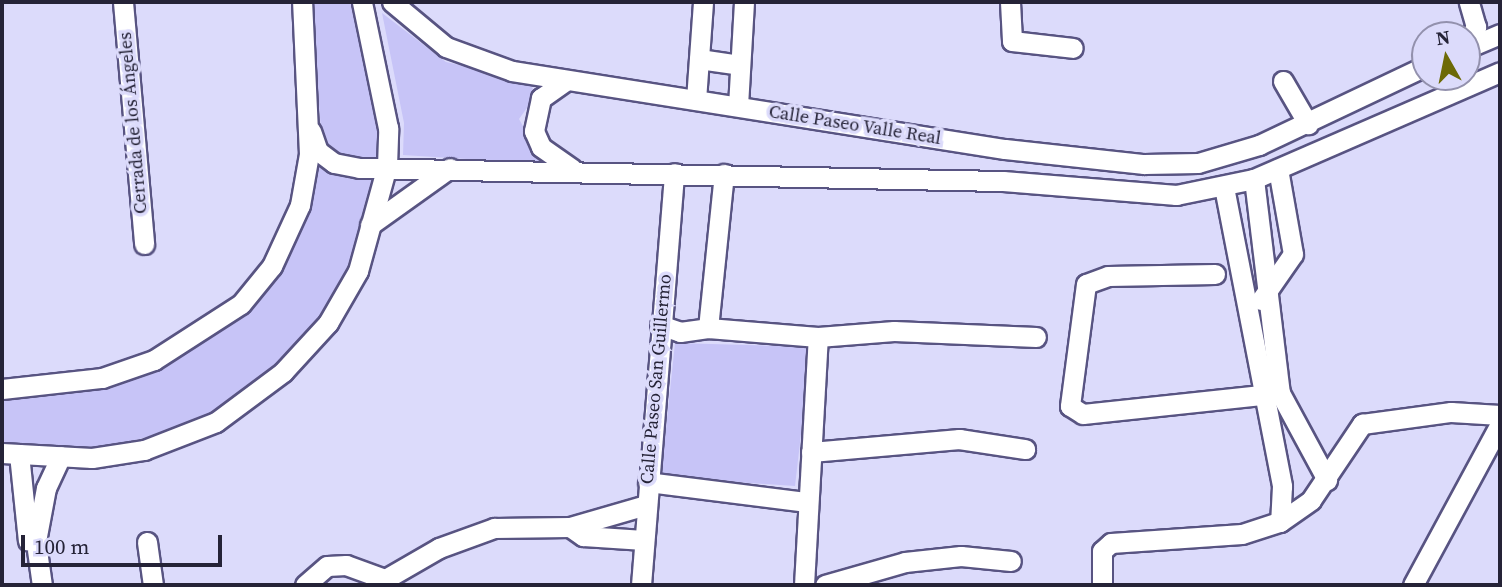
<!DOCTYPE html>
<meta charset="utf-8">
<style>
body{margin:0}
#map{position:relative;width:1502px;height:587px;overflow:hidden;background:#dcdbfb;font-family:"Source Serif 4",serif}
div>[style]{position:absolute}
.green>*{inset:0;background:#c7c4f7}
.roads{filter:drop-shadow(2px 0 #585482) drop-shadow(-2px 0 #585482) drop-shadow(0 2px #585482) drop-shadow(0 -2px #585482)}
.minor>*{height:19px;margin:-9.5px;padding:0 9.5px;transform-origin:9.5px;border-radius:9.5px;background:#fff}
span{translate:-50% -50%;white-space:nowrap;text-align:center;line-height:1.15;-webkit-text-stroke:7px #dcdbfb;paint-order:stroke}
.street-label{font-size:18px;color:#252337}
.frame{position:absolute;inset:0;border:4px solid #252337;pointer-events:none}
.north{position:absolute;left:1411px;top:21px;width:70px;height:70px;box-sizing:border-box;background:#dcdbfb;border:2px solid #9391ad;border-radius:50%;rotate:351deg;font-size:19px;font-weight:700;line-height:28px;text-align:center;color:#252337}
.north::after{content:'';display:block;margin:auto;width:24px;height:32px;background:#6d6a06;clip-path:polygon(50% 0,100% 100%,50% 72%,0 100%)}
.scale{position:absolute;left:21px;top:535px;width:201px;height:32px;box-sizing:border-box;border:4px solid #252337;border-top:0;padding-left:9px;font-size:21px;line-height:24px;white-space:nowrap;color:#252337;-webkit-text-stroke:5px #dcdbfb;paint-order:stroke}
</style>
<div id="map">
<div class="green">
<div style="clip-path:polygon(311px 2px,359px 2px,383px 133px,380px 178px,353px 269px,280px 369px,209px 419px,94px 452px,2px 449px,2px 392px,155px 365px,267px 282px,322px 143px)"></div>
<div style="clip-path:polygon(382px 13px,446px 62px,526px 80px,537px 94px,519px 119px,544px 164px,403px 155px,404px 123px)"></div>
<div style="clip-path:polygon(675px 343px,811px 347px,795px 486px,661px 477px)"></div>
</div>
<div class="roads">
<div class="minor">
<div style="left:123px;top:2px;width:243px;rotate:85deg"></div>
<div style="left:392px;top:2px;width:70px;rotate:39.8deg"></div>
<div style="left:446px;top:47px;width:70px;rotate:20deg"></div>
<div style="left:512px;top:71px;width:499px;rotate:9deg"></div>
<div style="left:1005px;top:149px;width:140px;rotate:6.2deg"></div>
<div style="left:1144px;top:164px;width:54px;rotate:-1.1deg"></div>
<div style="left:1198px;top:163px;width:64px;rotate:-16.4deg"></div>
<div style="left:1259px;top:145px;width:184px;rotate:-25.4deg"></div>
<div style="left:1010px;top:2px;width:39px;rotate:87deg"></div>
<div style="left:1012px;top:41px;width:61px;rotate:6.5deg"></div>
<div style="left:1467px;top:41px;width:17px;rotate:-57deg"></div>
<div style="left:1476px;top:27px;width:26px;rotate:-106deg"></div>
<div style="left:1467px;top:48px;width:36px;rotate:-23deg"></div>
<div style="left:699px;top:59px;width:41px;rotate:8.3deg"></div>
<div style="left:567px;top:80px;width:32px;rotate:145deg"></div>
<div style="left:541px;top:98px;width:34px;rotate:102deg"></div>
<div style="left:534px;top:131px;width:17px;rotate:66deg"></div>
<div style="left:541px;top:147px;width:38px;rotate:35deg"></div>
<div style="left:1283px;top:81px;width:50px;rotate:59.8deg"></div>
<div style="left:696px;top:100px;width:98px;rotate:-85.9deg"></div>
<div style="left:738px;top:106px;width:104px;rotate:-86.7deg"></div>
<div style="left:311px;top:131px;width:21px;rotate:71deg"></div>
<div style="left:318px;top:151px;width:20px;rotate:37deg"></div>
<div style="left:334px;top:163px;width:25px;rotate:11deg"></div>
<div style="left:359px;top:168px;width:644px;rotate:1.16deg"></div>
<div style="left:1003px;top:181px;width:174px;rotate:4.6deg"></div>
<div style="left:1176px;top:195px;width:80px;rotate:-11.6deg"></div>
<div style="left:1254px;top:179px;width:268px;rotate:-23.5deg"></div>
<div style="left:1254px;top:179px;width:216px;rotate:83.1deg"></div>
<div style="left:1280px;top:393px;width:99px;rotate:61.6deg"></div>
<div style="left:1224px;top:187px;width:305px;rotate:79deg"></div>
<div style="left:1282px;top:486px;width:36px;rotate:93deg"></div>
<div style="left:370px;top:225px;width:98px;rotate:-35.5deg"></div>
<div style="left:1215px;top:274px;width:107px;rotate:178.9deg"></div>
<div style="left:1108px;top:276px;width:23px;rotate:160deg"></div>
<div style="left:1086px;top:284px;width:123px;rotate:97.5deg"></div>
<div style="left:1070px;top:406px;width:15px;rotate:32deg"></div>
<div style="left:1083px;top:414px;width:198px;rotate:-6.1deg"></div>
<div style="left:1261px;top:300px;width:56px;rotate:-55.2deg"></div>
<div style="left:1293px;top:254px;width:86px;rotate:-100deg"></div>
<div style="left:660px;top:325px;width:21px;rotate:19deg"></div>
<div style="left:680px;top:332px;width:28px;rotate:-8deg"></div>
<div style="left:708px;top:328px;width:110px;rotate:4.7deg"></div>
<div style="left:818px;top:337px;width:76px;rotate:-4.5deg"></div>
<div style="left:894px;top:331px;width:142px;rotate:2.4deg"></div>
<div style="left:708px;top:328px;width:155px;rotate:-84.1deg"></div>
<div style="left:2px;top:389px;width:101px;rotate:-6.3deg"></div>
<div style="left:102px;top:378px;width:55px;rotate:-19.1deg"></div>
<div style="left:154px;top:360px;width:103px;rotate:-32.8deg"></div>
<div style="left:241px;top:304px;width:49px;rotate:-50.8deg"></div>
<div style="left:272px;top:266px;width:67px;rotate:-65.3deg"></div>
<div style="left:300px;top:205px;width:52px;rotate:-80deg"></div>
<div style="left:309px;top:154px;width:152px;rotate:-92.6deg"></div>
<div style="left:811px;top:452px;width:149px;rotate:-5deg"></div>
<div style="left:959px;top:439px;width:67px;rotate:8.6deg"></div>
<div style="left:2px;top:453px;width:90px;rotate:3.2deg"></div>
<div style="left:92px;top:458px;width:53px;rotate:-8.7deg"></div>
<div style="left:144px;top:450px;width:77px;rotate:-21.3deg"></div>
<div style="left:216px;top:422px;width:84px;rotate:-36.7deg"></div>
<div style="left:283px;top:372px;width:67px;rotate:-47.4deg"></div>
<div style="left:328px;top:323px;width:60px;rotate:-60deg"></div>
<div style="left:358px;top:271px;width:109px;rotate:-74.6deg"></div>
<div style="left:387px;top:166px;width:38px;rotate:-88deg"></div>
<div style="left:388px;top:128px;width:129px;rotate:-101.7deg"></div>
<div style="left:19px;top:454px;width:87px;rotate:84.1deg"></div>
<div style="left:648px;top:482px;width:159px;rotate:7.2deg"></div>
<div style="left:570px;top:527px;width:16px;rotate:35deg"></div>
<div style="left:583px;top:536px;width:61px;rotate:3.8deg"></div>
<div style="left:37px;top:536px;width:49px;rotate:-79.4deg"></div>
<div style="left:46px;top:488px;width:35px;rotate:-65deg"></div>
<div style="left:147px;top:542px;width:43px;rotate:82.1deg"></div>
<div style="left:37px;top:550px;width:35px;rotate:82deg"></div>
<div style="left:305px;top:585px;width:29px;rotate:-41deg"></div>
<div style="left:327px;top:566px;width:19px;rotate:-3deg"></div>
<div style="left:346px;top:565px;width:38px;rotate:20deg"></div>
<div style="left:375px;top:585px;width:74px;rotate:-30deg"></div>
<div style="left:439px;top:548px;width:59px;rotate:-20deg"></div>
<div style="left:494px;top:528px;width:76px;rotate:-0.8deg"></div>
<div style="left:570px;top:527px;width:79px;rotate:-16.1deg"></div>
<div style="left:641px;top:585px;width:413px;rotate:-85.4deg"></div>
<div style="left:804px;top:585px;width:248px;rotate:-86.8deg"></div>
<div style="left:825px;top:585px;width:83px;rotate:-16deg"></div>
<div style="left:905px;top:562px;width:56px;rotate:-6.1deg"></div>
<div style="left:961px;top:556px;width:50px;rotate:5.7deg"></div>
<div style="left:1102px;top:585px;width:34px;rotate:-90deg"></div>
<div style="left:1102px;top:551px;width:12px;rotate:-42deg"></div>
<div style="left:1111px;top:543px;width:131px;rotate:-3.9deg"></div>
<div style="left:1242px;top:534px;width:40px;rotate:-18deg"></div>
<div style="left:1280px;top:522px;width:38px;rotate:-35deg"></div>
<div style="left:1311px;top:500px;width:92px;rotate:-56.1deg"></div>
<div style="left:1362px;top:424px;width:90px;rotate:-7.7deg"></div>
<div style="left:1451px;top:412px;width:49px;rotate:3.5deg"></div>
<div style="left:1413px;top:585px;width:183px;rotate:-61.6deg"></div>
</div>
</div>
<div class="street-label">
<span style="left:133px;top:123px;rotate:-95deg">Cerrada de los Ángeles</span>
<span style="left:855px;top:125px;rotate:9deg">Calle Paseo Valle Real</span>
<span style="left:656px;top:379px;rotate:-85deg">Calle Paseo San Guillermo</span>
</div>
<div class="frame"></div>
<div class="north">N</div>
<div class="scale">100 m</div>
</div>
